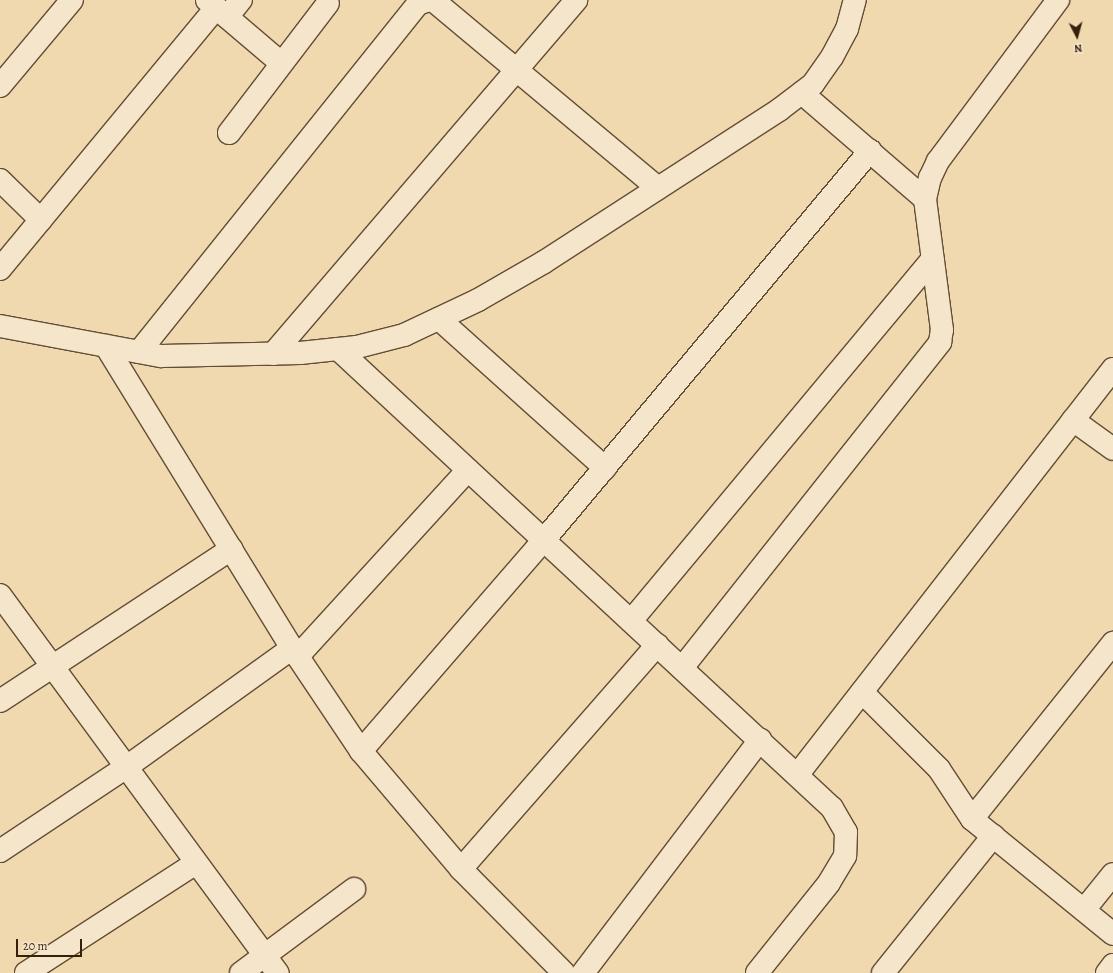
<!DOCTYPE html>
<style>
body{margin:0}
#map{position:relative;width:1113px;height:973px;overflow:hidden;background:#f0d8af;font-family:Alegreya,serif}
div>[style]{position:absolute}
.roads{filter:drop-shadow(1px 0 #644d36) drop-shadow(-1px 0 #644d36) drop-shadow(0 1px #644d36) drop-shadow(0 -1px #644d36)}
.street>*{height:22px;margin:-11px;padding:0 11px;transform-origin:11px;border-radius:11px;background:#f5e6cb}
span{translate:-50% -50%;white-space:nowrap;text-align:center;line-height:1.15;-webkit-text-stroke:3px #f5e6cb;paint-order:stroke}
.north{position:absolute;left:1057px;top:16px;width:40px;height:40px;-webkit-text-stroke:3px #f5e6cb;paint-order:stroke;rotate:174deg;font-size:11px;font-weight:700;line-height:16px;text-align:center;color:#351f0e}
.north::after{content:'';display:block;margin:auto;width:14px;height:18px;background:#351f0e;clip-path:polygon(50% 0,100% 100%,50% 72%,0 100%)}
.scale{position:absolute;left:16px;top:939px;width:66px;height:18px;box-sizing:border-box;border:2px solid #351f0e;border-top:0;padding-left:5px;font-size:12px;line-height:14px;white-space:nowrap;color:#351f0e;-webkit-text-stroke:3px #f5e6cb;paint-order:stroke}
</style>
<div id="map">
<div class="roads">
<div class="street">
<div style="left:207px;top:0;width:97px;rotate:40.4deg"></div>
<div style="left:433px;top:0;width:293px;rotate:39.9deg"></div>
<div style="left:227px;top:17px;width:22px;rotate:-51deg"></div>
<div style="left:0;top:86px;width:112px;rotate:-50.1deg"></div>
<div style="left:802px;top:93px;width:162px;rotate:40.8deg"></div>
<div style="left:229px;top:133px;width:163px;rotate:-52.7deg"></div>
<div style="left:0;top:180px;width:57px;rotate:44.3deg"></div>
<div style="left:0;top:269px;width:339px;rotate:-50.4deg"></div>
<div style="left:439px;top:319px;width:223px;rotate:41.9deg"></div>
<div style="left:0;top:326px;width:164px;rotate:10.6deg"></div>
<div style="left:161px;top:356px;width:139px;rotate:-1.2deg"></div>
<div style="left:300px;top:353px;width:57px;rotate:-6deg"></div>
<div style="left:357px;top:347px;width:49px;rotate:-14.3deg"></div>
<div style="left:404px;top:335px;width:82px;rotate:-25.3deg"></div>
<div style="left:478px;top:300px;width:76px;rotate:-29.9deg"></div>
<div style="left:544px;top:262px;width:280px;rotate:-32.9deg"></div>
<div style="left:779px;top:110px;width:43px;rotate:-37.4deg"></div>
<div style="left:813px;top:84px;width:33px;rotate:-55deg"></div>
<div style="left:832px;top:57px;width:32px;rotate:-62deg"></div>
<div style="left:847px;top:29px;width:30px;rotate:-75deg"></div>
<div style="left:106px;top:346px;width:355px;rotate:58.4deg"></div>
<div style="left:292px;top:648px;width:124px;rotate:56.2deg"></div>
<div style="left:361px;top:751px;width:155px;rotate:49.7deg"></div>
<div style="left:461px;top:869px;width:146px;rotate:45.3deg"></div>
<div style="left:338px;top:349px;width:674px;rotate:42.9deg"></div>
<div style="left:832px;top:808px;width:28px;rotate:60deg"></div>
<div style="left:846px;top:832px;width:24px;rotate:92deg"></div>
<div style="left:845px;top:856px;width:31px;rotate:121deg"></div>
<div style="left:829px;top:883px;width:115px;rotate:128.7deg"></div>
<div style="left:139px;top:352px;width:446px;rotate:-51.3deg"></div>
<div style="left:418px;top:4px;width:12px;rotate:-20deg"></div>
<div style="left:273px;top:354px;width:466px;rotate:-49.4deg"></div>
<div style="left:1073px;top:420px;width:49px;rotate:35.9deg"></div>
<div style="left:0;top:595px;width:469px;rotate:53.7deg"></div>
<div style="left:631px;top:621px;width:471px;rotate:-50.2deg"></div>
<div style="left:298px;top:656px;width:252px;rotate:-47.6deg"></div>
<div style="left:682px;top:668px;width:416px;rotate:-51.6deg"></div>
<div style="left:940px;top:342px;width:12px;rotate:-81deg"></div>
<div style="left:942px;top:330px;width:132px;rotate:-97.4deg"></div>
<div style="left:925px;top:199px;width:22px;rotate:-77deg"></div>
<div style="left:930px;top:178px;width:19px;rotate:-65deg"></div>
<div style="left:938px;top:161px;width:201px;rotate:-53.3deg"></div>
<div style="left:862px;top:692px;width:109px;rotate:45deg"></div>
<div style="left:939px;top:769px;width:60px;rotate:56.6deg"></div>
<div style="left:972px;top:819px;width:182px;rotate:39.2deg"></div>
<div style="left:0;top:701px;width:277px;rotate:-33.3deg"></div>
<div style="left:361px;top:751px;width:279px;rotate:-49.1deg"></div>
<div style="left:544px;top:540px;width:508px;rotate:-50.04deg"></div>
<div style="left:798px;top:774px;width:513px;rotate:-52.13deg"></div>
<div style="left:972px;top:819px;width:226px;rotate:-51.3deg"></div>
<div style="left:0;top:851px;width:154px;rotate:-33.6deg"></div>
<div style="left:128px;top:766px;width:202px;rotate:-35.7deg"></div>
<div style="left:461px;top:869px;width:298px;rotate:-48.8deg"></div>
<div style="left:1084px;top:910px;width:46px;rotate:-51.1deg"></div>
<div style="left:26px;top:973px;width:202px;rotate:-32.9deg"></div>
<div style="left:241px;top:973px;width:141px;rotate:-36.6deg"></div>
<div style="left:583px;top:973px;width:293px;rotate:-52.8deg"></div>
<div style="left:883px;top:973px;width:176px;rotate:-51.2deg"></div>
<div style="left:1107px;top:973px;width:10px;rotate:-53deg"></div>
</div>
</div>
<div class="north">N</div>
<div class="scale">20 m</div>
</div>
